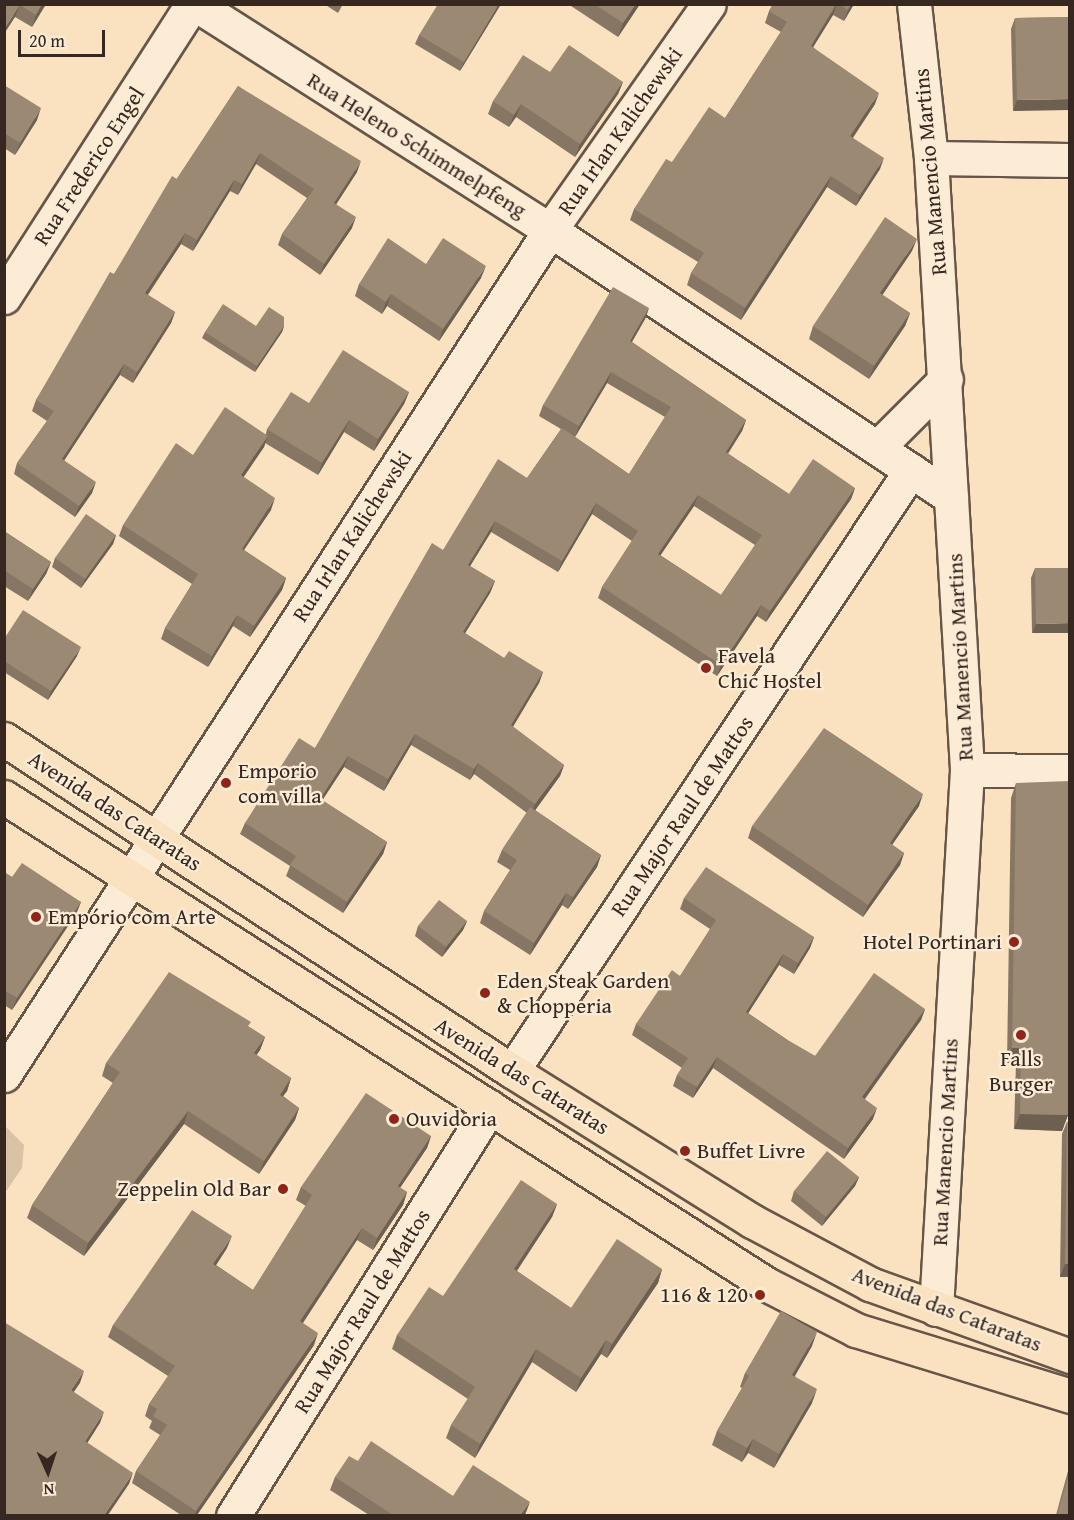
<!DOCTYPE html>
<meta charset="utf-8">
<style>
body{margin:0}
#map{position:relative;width:1074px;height:1520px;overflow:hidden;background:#fae2c0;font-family:"Gentium Book Plus",serif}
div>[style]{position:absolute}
.green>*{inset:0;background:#d9c2a5}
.roads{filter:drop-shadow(2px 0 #675648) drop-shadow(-2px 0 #675648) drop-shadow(0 2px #675648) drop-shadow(0 -2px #675648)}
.minor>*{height:33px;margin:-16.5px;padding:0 16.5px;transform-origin:16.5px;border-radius:16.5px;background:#fcecd6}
.major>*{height:33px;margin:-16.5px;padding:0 16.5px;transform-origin:16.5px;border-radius:16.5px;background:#fae2c0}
.wall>*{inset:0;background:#867663}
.shaded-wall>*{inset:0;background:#6d6050}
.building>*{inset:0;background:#9c8973}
.dots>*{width:16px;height:16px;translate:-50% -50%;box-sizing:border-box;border:3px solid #fcecd6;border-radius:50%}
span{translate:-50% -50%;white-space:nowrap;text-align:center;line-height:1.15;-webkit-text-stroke:4.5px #fcecd6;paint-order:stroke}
.street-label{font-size:22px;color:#362820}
.poi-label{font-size:22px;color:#362820}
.left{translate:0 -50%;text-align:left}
.right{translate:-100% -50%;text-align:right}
.frame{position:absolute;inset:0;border:6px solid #362820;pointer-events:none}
.north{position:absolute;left:18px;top:1442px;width:60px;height:60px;-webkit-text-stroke:4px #fcecd6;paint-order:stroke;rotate:177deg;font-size:16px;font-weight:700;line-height:24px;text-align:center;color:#362820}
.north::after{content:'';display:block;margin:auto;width:21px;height:27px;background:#362820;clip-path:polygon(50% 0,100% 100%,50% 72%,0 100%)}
.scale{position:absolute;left:18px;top:30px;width:87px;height:27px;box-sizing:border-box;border:3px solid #362820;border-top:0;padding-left:8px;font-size:18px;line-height:21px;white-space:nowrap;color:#362820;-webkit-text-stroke:4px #fcecd6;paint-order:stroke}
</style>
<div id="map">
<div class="green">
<div style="clip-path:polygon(4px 1125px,24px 1145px,22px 1168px,5px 1193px)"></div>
</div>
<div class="roads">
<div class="minor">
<div style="left:195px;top:4px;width:421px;rotate:32.5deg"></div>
<div style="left:550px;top:230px;width:482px;rotate:33.7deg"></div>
<div style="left:914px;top:4px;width:155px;rotate:83.7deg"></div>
<div style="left:931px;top:158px;width:613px;rotate:86.63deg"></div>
<div style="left:967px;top:770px;width:540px;rotate:93.29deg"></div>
<div style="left:931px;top:158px;width:139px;rotate:0.8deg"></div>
<div style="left:4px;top:297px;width:348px;rotate:-57.3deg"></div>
<div style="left:878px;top:447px;width:96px;rotate:-45deg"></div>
<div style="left:967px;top:770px;width:103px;rotate:0.6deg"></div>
<div style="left:512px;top:1071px;width:721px;rotate:-56.42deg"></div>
<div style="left:4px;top:1075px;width:1006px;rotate:-57.13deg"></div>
<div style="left:550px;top:230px;width:276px;rotate:-54.9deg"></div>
<div style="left:233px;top:1516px;width:483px;rotate:-57.9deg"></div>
</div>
<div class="major">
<div style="left:4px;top:739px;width:607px;rotate:33.17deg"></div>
<div style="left:512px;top:1071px;width:283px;rotate:32deg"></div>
<div style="left:752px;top:1221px;width:134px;rotate:28.1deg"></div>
<div style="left:870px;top:1284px;width:213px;rotate:19.8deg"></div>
<div style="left:4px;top:797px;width:904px;rotate:32.58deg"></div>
<div style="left:766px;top:1284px;width:101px;rotate:27.1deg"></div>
<div style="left:856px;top:1330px;width:224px;rotate:17.1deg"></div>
</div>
</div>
<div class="wall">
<div style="clip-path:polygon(4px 4px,46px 4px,32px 27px,15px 17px)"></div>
<div style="clip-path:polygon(324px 4px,343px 4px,338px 13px)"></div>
<div style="clip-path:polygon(501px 4px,460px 71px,415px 44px,419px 35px)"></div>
<div style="clip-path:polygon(568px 4px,640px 4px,618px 37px)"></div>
<div style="clip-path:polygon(773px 4px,854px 4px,844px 21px,833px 15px,813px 47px,875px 104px,853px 138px,880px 169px,856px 206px,827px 187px,741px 320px,687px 285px,691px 273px,698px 262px,630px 220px,634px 209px,672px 162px,725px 118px,781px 32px,765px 23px,769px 11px)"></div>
<div style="clip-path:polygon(1070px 17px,1013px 111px,1011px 29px,1015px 18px)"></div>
<div style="clip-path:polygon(550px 72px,623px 82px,618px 94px,575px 157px,516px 117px,509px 127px,488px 114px,493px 101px)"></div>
<div style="clip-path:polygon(4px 85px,37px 120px,15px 155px,4px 148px)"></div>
<div style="clip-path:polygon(238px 86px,357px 172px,336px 204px,352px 228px,320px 275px,278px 245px,282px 234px,307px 198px,256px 164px,238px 195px,230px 191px,193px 251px,181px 244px,148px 295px,175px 312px,171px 323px,133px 383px,120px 375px,64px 460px,92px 493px,75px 517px,14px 474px,17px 463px,47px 421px,32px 411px,36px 400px,114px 274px)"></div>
<div style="clip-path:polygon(912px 251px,882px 295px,910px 313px,905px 326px,869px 379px,809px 339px,813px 326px)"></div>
<div style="clip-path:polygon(426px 264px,481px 278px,439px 341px,387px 306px,382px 314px,355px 296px,359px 284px)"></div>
<div style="clip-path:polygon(evenodd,649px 308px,645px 319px,632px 342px,746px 420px,742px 431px,728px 454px,789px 494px,855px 488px,851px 499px,766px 622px,757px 616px,717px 676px,598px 598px,602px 587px,632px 541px,592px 514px,558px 572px,491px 532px,470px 566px,495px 581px,490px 593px,465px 633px,504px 658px,543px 672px,539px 683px,513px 727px,564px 765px,560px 776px,535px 810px,601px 855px,597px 867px,568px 909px,562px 905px,530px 955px,480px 923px,484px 911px,510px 870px,497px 862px,502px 850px,527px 813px,474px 774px,470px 780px,411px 745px,384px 791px,344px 767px,322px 800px,387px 842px,383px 854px,343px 913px,286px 876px,290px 866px,240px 834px,245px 823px,315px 748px,443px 550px,527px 478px,561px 429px,539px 416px,543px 405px,649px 308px,607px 383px,665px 417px,629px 474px,575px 437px,607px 383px,649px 308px,694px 506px,755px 545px,721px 595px,660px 555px,694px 506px)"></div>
<div style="clip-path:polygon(256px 326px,284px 326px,282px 332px,255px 372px,202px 338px,205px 332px)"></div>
<div style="clip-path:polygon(409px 392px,404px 404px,374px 451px,344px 432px,318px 475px,265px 443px,264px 447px,243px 477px,271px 510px,244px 550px,286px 578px,282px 590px,250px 637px,233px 626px,208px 667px,161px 639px,165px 628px,192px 584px,119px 536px,123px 525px,266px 434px,267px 429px,309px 403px)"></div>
<div style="clip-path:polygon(4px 531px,51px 562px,46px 574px,28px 601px,4px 586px)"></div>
<div style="clip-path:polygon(116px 535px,113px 544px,81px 588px,52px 567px,55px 558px)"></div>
<div style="clip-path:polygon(1035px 568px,1070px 568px,1032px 633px,1031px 578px)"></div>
<div style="clip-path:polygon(4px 639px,77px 656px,48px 700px,4px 672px)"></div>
<div style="clip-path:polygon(1016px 783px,1068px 1115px,1062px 1131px,1014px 1129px,1016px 1063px,1007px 1063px,1011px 798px)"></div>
<div style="clip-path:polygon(919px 806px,892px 845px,904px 853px,900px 865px,863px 917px,748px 838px,752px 826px)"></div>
<div style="clip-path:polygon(4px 872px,12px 877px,81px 902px,76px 914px,12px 1010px,4px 1005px)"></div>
<div style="clip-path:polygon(684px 898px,814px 937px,810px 948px,794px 974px,779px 965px,748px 1013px,789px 1041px,815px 1056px,925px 1009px,921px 1020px,865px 1099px,873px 1119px,844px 1159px,713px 1068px,693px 1098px,673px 1086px,677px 1075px,682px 1068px,632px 1035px,636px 1024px,680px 976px,710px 929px,680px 909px)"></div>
<div style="clip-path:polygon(467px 921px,463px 930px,442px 957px,415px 936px,418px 926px)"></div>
<div style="clip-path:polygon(249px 1027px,265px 1037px,260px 1050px,256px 1055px,291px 1078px,287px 1091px,283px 1096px,299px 1108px,295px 1120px,259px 1174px,184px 1124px,84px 1256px,27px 1218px,32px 1205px,113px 1083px,102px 1076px,106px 1063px)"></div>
<div style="clip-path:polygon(1067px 1122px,1070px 1122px,1070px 1277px,1060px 1277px,1062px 1134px)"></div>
<div style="clip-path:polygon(431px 1136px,427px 1148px,400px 1188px,407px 1192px,403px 1205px,373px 1250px,357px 1240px,303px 1323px,314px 1345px,197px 1515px,181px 1515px,132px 1483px,136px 1471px,160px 1435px,149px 1428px,152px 1421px,145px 1416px,149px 1404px,168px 1376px,108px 1337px,113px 1325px,227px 1248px,216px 1265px,253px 1290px,306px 1206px,296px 1200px,301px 1187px)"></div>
<div style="clip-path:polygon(859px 1177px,855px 1186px,822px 1226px,791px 1201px,794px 1191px)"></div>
<div style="clip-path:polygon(557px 1204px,552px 1217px,517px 1271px,571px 1308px,662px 1269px,658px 1283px,607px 1358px,601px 1354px,576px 1392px,532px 1362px,475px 1458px,446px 1438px,451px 1425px,468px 1399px,392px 1349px,397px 1335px,443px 1296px)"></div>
<div style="clip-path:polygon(812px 1346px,795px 1376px,812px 1403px,774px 1468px,748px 1453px,742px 1462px,712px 1445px,717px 1431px,742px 1388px,740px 1387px,745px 1373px)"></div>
<div style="clip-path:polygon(358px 1461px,453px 1496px,525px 1515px,369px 1515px,330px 1490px,335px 1477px)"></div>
<div style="clip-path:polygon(1070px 1467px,1070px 1515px,1056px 1515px,1068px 1471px)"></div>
</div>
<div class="shaded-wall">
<div style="clip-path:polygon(42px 4px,46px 4px,32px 27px,36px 15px)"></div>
<div style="clip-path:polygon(499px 4px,501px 4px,460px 71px,464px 62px)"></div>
<div style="clip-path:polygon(636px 4px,640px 4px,618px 37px,623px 23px)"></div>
<div style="clip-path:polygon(837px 4px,833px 15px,807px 57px,811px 46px)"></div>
<div style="clip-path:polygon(851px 4px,854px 4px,844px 21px,848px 10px)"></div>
<div style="clip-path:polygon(20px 5px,15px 17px,4px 34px,4px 29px)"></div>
<div style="clip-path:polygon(623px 82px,618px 94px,575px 157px,580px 144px)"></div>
<div style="clip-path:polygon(879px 93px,875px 104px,846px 147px,850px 136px)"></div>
<div style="clip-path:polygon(1070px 99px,1070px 110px,1013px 111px,1017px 100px)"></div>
<div style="clip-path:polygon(521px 104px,516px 117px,509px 127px,514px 115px)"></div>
<div style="clip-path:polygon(41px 108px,37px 120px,15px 155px,20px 143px)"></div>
<div style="clip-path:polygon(260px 153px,256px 164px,238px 195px,242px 184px)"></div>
<div style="clip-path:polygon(884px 158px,880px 169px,856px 206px,860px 195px)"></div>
<div style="clip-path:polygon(361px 161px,357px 172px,330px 214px,334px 203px)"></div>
<div style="clip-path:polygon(831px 176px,827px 187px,741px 320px,745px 308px)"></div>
<div style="clip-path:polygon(234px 180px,230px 191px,193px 251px,197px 240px)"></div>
<div style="clip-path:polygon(356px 217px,352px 228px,320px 275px,324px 264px)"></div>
<div style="clip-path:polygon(185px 233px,181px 244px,141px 304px,145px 293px)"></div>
<div style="clip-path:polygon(917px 239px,912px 251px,875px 306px,880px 293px)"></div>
<div style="clip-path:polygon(486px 266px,481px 278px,439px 341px,443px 329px)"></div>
<div style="clip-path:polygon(391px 294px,387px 306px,382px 314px,386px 302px)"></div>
<div style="clip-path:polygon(649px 308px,645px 319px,626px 352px,630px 341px)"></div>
<div style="clip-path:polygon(175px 312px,171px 323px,133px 383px,137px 372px)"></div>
<div style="clip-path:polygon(910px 313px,905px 326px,869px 379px,874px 366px)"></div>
<div style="clip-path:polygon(284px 326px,282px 332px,255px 372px,257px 366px)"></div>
<div style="clip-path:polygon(124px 364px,120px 375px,58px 470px,62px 459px)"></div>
<div style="clip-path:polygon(611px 372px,607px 383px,575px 437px,579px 426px)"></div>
<div style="clip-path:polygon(409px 392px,404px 404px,374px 451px,378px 439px)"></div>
<div style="clip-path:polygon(349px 420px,344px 432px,318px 475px,322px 463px)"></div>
<div style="clip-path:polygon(746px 420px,742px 431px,721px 463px,726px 452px)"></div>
<div style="clip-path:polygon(268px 436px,264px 447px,237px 487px,241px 475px)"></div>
<div style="clip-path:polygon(96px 482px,92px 493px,75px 517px,79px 506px)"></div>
<div style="clip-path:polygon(855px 488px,851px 499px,766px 622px,770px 611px)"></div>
<div style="clip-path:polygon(698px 495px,694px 506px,654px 565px,658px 554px)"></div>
<div style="clip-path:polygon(275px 498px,271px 510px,237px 560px,242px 549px)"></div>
<div style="clip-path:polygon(596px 503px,592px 514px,558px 572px,562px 561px)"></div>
<div style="clip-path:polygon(495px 521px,491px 532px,464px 576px,468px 565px)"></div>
<div style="clip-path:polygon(116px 535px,113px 544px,81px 588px,85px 579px)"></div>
<div style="clip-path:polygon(51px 562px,46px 574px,28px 601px,33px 589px)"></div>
<div style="clip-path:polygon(286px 578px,282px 590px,250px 637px,254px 626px)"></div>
<div style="clip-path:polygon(495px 581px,490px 593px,459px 643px,463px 632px)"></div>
<div style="clip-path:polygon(761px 605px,757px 616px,717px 676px,721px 665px)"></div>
<div style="clip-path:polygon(237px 615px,233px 626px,208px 667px,212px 656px)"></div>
<div style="clip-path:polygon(1070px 623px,1070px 633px,1032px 633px,1036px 624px)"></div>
<div style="clip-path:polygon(81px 647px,77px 656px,48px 700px,51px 691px)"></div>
<div style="clip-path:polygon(543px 672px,539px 683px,507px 736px,511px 725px)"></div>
<div style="clip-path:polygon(415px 734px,411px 745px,384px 791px,388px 779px)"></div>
<div style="clip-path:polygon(348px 756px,344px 767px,316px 810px,320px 799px)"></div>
<div style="clip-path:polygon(478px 763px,474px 774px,470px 780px,474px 769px)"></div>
<div style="clip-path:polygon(564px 765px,560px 776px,531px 816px,535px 804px)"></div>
<div style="clip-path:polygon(923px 794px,919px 806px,885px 855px,890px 843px)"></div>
<div style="clip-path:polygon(387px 842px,383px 854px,343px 913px,347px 902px)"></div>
<div style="clip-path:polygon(904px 853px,900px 865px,863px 917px,868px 905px)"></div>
<div style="clip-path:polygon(601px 855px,597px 867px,568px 909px,573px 897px)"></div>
<div style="clip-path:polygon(566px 893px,562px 905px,530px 955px,534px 943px)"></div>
<div style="clip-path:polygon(81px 902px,76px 914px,12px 1010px,17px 998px)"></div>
<div style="clip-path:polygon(467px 921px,463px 930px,442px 957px,446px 947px)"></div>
<div style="clip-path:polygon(814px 937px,810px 948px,794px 974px,798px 963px)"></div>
<div style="clip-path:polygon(783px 954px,779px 965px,742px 1023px,746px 1012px)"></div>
<div style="clip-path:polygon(925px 1009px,921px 1020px,858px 1108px,862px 1097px)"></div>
<div style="clip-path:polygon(265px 1037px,260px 1050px,249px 1066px,254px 1053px)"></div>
<div style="clip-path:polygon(1012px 1048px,1021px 1048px,1016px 1063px,1007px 1063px)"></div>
<div style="clip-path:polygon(717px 1057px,713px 1068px,693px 1098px,697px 1087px)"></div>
<div style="clip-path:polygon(291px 1078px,287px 1091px,275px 1107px,280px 1095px)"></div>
<div style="clip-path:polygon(299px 1108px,295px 1120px,259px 1174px,264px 1161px)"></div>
<div style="clip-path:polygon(877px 1108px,873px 1119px,844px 1159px,848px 1148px)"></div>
<div style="clip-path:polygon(188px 1111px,184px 1124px,84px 1256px,88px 1243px)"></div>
<div style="clip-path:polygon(1020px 1114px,1068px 1115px,1062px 1131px,1014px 1129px)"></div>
<div style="clip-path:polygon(431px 1136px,427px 1148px,393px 1198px,398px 1186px)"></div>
<div style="clip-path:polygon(859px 1177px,855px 1186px,822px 1226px,826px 1217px)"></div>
<div style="clip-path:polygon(407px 1192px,403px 1205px,373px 1250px,377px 1238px)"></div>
<div style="clip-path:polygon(557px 1204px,552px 1217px,509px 1282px,514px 1269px)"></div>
<div style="clip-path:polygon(362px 1228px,357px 1240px,296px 1333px,300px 1321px)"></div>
<div style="clip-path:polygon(232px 1236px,227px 1248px,209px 1276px,213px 1264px)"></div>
<div style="clip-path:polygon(1065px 1264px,1070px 1264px,1070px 1277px,1060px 1277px)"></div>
<div style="clip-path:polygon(662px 1269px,658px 1283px,607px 1358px,612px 1344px)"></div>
<div style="clip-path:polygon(817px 1332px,812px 1346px,787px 1389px,792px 1375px)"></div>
<div style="clip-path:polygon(318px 1333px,314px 1345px,197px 1515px,195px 1515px,196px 1511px)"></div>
<div style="clip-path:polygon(606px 1340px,601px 1354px,576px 1392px,581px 1378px)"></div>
<div style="clip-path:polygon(536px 1349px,532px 1362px,475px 1458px,480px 1444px)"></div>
<div style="clip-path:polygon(84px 1371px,80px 1383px,67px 1402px,71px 1390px)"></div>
<div style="clip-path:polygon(817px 1389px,812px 1403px,774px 1468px,779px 1454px)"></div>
<div style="clip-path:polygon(104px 1412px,100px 1423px,81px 1453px,85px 1441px)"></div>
<div style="clip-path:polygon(753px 1439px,748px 1453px,742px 1462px,747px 1448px)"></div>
<div style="clip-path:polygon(133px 1473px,129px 1484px,108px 1515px,104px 1515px)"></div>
<div style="clip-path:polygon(530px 1502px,525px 1515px,520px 1515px)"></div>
</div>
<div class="building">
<div style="clip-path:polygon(4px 4px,42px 4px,36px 15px,20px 5px,4px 29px)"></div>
<div style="clip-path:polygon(438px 4px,499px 4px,464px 62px,419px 35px)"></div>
<div style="clip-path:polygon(594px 4px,636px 4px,623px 23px)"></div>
<div style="clip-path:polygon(773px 4px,836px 4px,811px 46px,879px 93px,850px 136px,884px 158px,860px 195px,831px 176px,745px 308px,691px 273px,704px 253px,634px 209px,666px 159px,672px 162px,709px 107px,725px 118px,787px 22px,769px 11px)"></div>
<div style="clip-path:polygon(839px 4px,851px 4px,848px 10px)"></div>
<div style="clip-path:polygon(1070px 17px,1070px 99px,1017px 100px,1015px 18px)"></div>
<div style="clip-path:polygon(569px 45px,623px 82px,580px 144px,521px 104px,514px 115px,493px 101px,523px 55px,550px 72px)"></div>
<div style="clip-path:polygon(4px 85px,41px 108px,20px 143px,4px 133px)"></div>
<div style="clip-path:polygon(238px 86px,361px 161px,334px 203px,356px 217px,324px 264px,282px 234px,314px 189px,260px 153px,242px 184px,234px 180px,197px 240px,185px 233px,145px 293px,175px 312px,137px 372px,124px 364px,62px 459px,96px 482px,79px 506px,17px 463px,54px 411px,36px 400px,110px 272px,114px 274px,172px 176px,177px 179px)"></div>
<div style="clip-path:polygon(885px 217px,917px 239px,880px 293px,910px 313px,874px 366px,813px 326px)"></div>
<div style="clip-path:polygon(388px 238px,426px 264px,443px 238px,486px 266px,443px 329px,391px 294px,386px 302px,359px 284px)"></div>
<div style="clip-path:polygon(evenodd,613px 287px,649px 308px,630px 341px,746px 420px,726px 452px,789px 494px,813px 459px,855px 488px,770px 611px,761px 605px,721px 665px,602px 587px,638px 531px,596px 503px,562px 561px,495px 521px,468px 565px,495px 581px,463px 632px,504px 658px,509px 651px,543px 672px,511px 725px,564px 765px,535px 804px,478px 763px,474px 769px,415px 734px,388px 779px,348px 756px,320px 799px,387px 842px,347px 902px,290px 865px,296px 856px,245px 823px,299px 738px,315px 748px,432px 543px,443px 550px,498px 459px,527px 478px,562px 428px,629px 474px,671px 407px,611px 372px,579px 426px,543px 405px,613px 287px,698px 495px,762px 535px,721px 595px,658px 554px,698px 495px)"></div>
<div style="clip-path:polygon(223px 304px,256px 326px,269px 307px,284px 317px,284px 326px,257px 366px,205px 332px)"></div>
<div style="clip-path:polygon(343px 350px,409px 392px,378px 439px,349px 420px,322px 463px,267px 429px,291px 392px,309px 403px)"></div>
<div style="clip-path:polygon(225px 407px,268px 436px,241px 475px,275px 498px,242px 549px,286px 578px,254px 626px,237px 615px,212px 656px,165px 628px,198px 574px,123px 525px,176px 443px,193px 455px)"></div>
<div style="clip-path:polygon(86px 514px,116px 535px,85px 579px,55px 558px)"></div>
<div style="clip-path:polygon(4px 531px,51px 562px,33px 589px,4px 570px)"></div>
<div style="clip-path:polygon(1035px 568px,1070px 568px,1070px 623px,1036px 624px)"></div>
<div style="clip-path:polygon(23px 610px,81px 647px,51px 691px,4px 661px,4px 639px)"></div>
<div style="clip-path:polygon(824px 728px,923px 794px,890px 843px,904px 853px,868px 905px,752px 826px)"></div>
<div style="clip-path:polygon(1070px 781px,1070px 1061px,1068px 1115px,1020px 1114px,1021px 1048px,1012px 1048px,1016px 783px)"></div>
<div style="clip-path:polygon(530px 807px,601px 855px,573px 897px,566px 893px,534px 943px,484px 911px,517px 860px,502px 850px)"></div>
<div style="clip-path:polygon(22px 863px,81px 902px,17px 998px,4px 990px,4px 872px,12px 877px)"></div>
<div style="clip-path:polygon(706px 867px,814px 937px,798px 963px,783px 954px,746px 1012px,789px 1041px,815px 1056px,874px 973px,925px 1009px,862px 1097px,877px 1108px,848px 1148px,717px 1057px,697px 1087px,677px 1075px,688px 1058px,636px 1024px,672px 970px,680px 976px,716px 920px,684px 898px)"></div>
<div style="clip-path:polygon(439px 900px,467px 921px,446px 947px,418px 926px)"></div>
<div style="clip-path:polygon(169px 972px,251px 1022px,248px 1026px,265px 1037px,254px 1053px,291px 1078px,280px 1095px,299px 1108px,264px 1161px,188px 1111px,88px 1243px,32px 1205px,120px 1072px,106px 1063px)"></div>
<div style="clip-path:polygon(366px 1093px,431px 1136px,398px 1186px,407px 1192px,377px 1238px,362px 1228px,300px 1321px,318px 1333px,196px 1511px,136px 1471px,167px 1425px,153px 1416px,157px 1409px,149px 1404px,175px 1366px,113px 1325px,192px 1210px,232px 1236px,213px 1264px,253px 1290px,312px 1195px,301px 1187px)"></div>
<div style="clip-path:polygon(1067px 1122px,1070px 1122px,1070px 1264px,1065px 1264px)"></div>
<div style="clip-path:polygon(827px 1151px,859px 1177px,826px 1217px,794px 1191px)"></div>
<div style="clip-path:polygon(521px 1180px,557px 1204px,514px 1269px,571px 1308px,617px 1239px,662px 1269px,612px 1344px,606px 1340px,581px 1378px,536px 1349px,480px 1444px,451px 1425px,475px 1387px,397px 1335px,429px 1287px,443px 1296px)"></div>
<div style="clip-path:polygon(781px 1311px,817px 1332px,792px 1375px,817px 1389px,779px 1454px,753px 1439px,747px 1448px,717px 1431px,749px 1376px,745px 1373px)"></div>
<div style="clip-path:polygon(4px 1322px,84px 1371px,71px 1390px,104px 1412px,85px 1441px,133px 1473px,104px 1515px,4px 1515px)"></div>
<div style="clip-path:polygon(371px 1441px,453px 1496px,473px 1465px,530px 1502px,520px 1515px,393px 1515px,335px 1477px,349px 1456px,358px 1461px)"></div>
<div style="clip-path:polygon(1070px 1470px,1070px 1515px,1057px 1515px)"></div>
</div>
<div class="dots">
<div style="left:706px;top:668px;background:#8f2418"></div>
<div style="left:226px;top:783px;background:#8f2418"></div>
<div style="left:36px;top:917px;background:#8f2418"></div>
<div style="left:1014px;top:942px;background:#8f2418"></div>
<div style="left:485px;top:993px;background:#8f2418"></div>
<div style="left:1021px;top:1035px;background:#8f2418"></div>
<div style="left:394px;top:1119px;background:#8f2418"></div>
<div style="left:685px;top:1151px;background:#8f2418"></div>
<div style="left:283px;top:1189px;background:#8f2418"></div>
<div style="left:760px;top:1295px;background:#8f2418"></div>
</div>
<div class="street-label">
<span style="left:620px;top:131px;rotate:-55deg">Rua Irlan Kalichewski</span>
<span style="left:417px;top:145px;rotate:32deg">Rua Heleno Schimmelpfeng</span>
<span style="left:89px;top:166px;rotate:-57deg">Rua Frederico Engel</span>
<span style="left:930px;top:172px;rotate:-95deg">Rua Manencio Martins</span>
<span style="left:352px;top:536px;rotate:-57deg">Rua Irlan Kalichewski</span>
<span style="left:960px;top:657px;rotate:-93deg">Rua Manencio Martins</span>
<span style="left:115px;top:811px;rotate:33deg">Avenida das Cataratas</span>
<span style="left:682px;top:816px;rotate:-56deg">Rua Major Raul de Mattos</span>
<span style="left:522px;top:1076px;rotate:32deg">Avenida das Cataratas</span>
<span style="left:945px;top:1142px;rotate:-87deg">Rua Manencio Martins</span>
<span style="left:947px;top:1309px;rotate:21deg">Avenida das Cataratas</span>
<span style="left:362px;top:1311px;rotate:-58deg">Rua Major Raul de Mattos</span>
</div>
<div class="poi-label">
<span class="left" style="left:718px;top:668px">Favela<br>Chic Hostel</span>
<span class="left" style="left:238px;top:783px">Emporio<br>com villa</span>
<span class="left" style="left:48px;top:917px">Empório com Arte</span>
<span class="right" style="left:1002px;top:942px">Hotel Portinari</span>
<span class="left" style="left:497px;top:993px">Eden Steak Garden<br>&amp; Chopperia</span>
<span style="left:1021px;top:1071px">Falls<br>Burger</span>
<span class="left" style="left:406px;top:1119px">Ouvidoria</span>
<span class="left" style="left:697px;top:1151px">Buffet Livre</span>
<span class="right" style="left:271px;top:1189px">Zeppelin Old Bar</span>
<span class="right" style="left:748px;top:1295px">116 &amp; 120</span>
</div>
<div class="frame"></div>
<div class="north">N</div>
<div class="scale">20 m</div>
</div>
